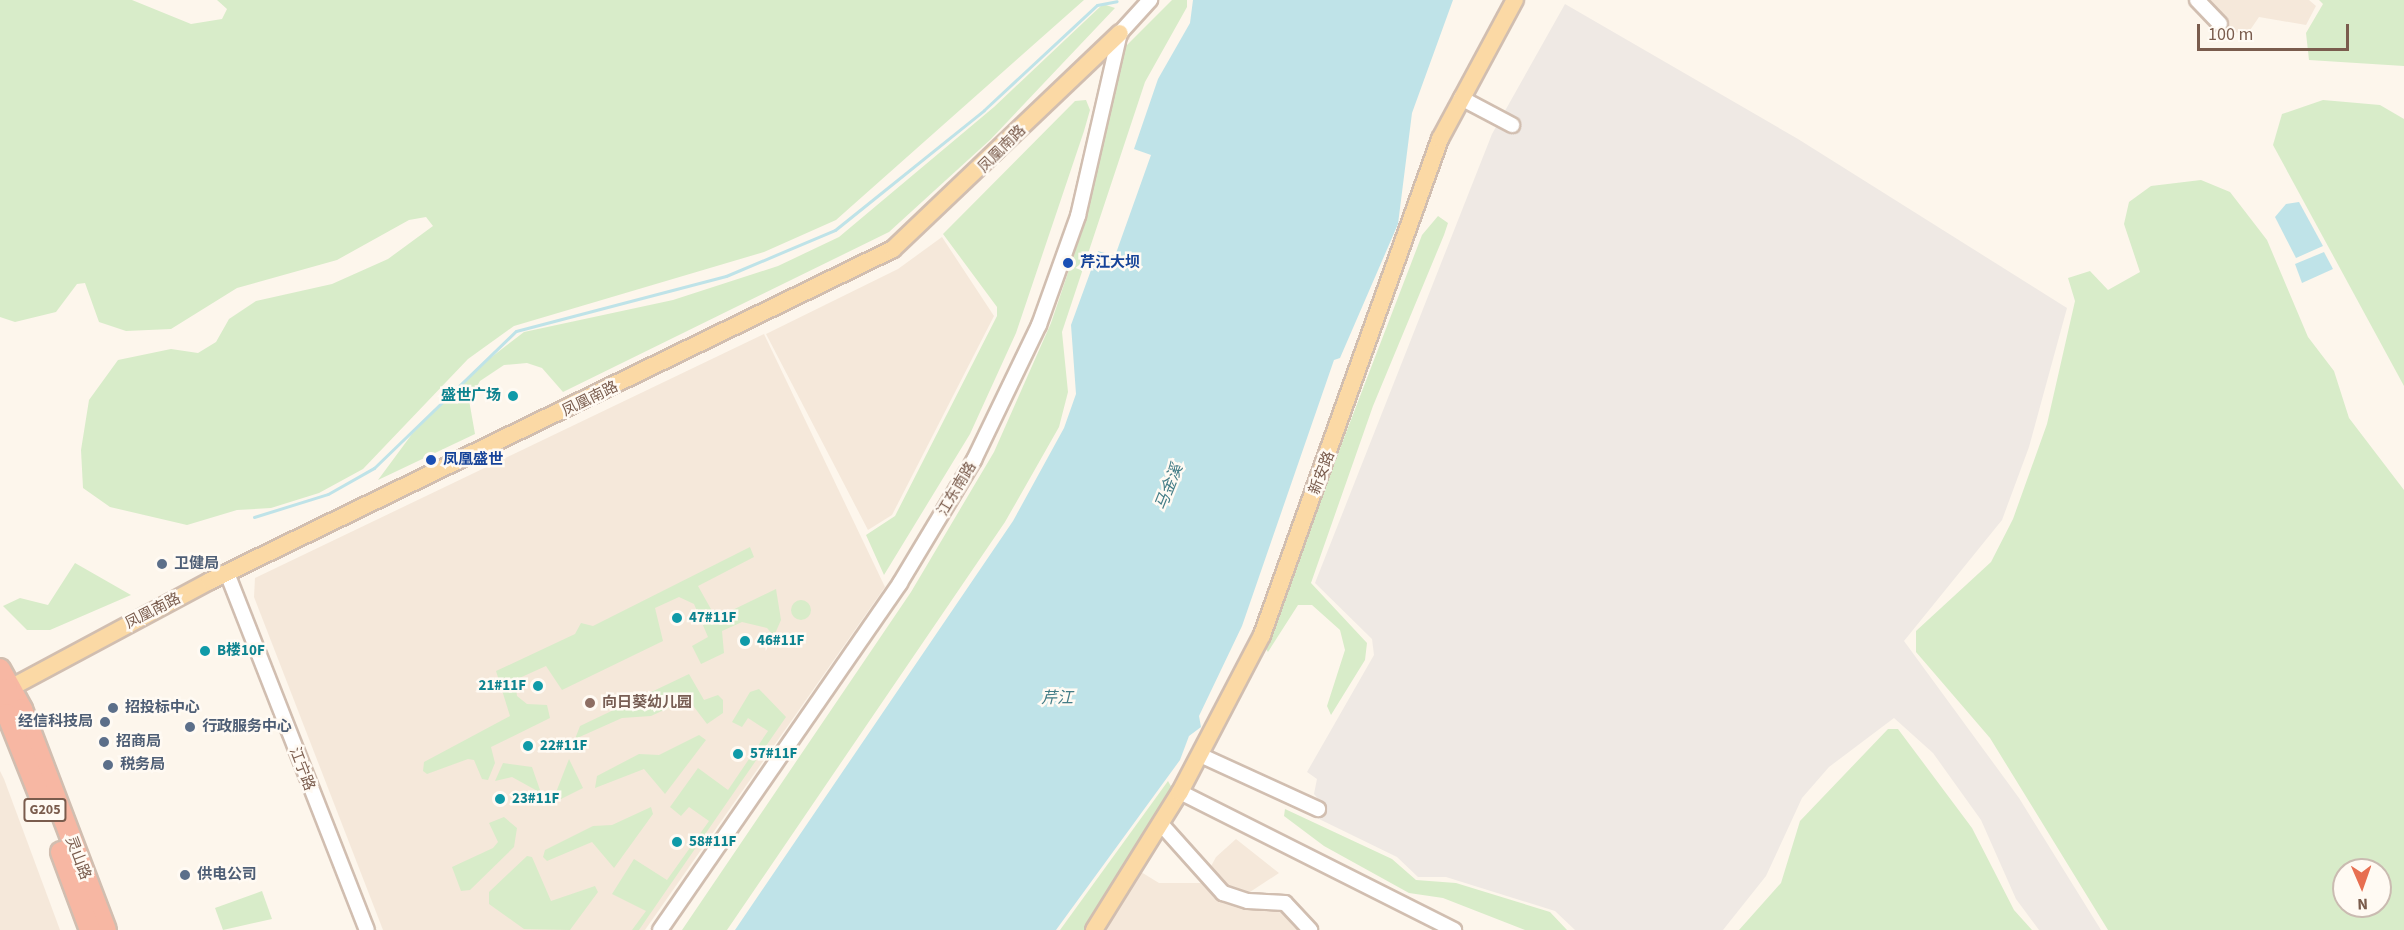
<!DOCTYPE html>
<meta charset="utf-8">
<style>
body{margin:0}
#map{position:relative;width:2404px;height:930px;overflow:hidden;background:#fdf6ec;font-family:"Source Sans 3","Noto Sans SC",sans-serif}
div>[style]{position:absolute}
.residential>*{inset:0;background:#f5e8da}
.industrial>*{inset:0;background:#efe9e4}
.green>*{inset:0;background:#d8ecc9}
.round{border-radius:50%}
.water>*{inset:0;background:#bfe3e8}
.stream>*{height:3px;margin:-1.5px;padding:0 1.5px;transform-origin:1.5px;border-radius:1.5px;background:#bfe3e8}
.roads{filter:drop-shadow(2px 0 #d1beb0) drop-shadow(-2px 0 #d1beb0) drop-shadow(0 2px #d1beb0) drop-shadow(0 -2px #d1beb0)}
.minor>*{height:14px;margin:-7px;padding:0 7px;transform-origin:7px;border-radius:7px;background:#fff}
.major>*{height:16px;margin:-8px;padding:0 8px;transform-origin:8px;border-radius:8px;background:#fbd9a5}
.highway>*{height:20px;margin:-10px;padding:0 10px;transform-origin:10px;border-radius:10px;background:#f7b7a3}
.dots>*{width:16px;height:16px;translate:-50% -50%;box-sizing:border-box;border:3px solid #fffaf3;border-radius:50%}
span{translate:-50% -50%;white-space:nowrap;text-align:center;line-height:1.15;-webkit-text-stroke:5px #fffaf3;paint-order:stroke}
.shield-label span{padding:2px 4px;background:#fffaf3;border:2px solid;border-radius:4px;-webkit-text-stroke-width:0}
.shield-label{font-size:14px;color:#7a5c4d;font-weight:700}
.street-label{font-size:15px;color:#7a5c4d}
.transit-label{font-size:15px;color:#164399;font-weight:700}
.left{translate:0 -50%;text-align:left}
.culture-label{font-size:15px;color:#0d838f;font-weight:700}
.right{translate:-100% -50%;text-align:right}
.service-label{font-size:15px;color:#4e5e75;font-weight:700}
.education-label{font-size:15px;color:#785e54;font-weight:700}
.water-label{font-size:16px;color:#437c86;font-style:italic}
.north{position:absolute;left:2332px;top:858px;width:60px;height:60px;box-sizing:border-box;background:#fffaf3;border:2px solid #cabbb1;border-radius:50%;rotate:178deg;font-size:16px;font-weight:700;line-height:24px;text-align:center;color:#7a5c4d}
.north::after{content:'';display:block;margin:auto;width:21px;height:27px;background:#e76f51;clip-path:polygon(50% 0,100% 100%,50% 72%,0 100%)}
.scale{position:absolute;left:2197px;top:24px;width:152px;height:27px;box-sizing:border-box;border:3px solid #7a5c4d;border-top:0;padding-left:8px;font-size:18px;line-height:21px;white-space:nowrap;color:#7a5c4d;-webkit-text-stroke:4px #fffaf3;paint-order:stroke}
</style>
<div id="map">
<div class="residential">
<div style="clip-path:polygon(2198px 0,2309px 0,2316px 6px,2306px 25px,2259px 17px,2246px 36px,2226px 28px)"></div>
<div style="clip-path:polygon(942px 237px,994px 316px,892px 515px,868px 530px,766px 334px,898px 269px)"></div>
<div style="clip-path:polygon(764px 334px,885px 587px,645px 930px,383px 930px,254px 597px,255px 578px)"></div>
<div style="clip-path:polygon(0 771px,4px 779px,60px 930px,0 930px)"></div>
<div style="clip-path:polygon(1236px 839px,1279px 873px,1247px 894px,1281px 909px,1299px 930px,1099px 930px,1141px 872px,1159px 883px,1202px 883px,1216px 857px)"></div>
</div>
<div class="industrial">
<div style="clip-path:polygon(1565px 4px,1798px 139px,2067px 308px,2029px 447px,2002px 520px,1904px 641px,2019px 798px,2101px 930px,2039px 930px,2016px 899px,1981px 820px,1933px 753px,1894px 718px,1829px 767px,1802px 798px,1766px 876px,1723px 930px,1575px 930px,1555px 911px,1446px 877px,1418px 877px,1397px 857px,1317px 818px,1323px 805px,1314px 794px,1317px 779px,1307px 772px,1374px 655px,1372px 639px,1315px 583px,1492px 134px)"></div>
</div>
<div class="green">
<div style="clip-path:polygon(0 0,132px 0,191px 24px,222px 19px,227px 9px,217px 0,1084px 0,836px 220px,764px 252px,514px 326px,468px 359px,363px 469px,319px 493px,271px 508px,237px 510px,187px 525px,110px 507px,83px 488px,81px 450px,89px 400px,118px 360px,171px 349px,198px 353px,216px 342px,229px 319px,256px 301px,332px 284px,388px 259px,433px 226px,426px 217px,409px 220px,337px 260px,237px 288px,171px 329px,126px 331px,99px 322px,85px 283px,77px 284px,56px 312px,15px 322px,0 317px)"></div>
<div style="clip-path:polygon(1172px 0,1187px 0,1187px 7px,1145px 82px,1062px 332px,1068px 392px,1059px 427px,1005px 522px,727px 930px,682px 930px,911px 592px,994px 452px,1051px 323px,1081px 234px,1126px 46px)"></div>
<div style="clip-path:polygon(2319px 0,2404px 0,2404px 66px,2309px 60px,2306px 33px,2323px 4px)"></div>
<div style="clip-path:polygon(1103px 4px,1115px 8px,991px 139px,889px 232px,563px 392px,542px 368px,527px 363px,504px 365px,480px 381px,469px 400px,475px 434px,378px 480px,412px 434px,476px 369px,524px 332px,673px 300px,778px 266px,839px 237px,994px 107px)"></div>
<div style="clip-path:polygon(1086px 100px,1090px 110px,1084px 131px,1016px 333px,970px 434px,884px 575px,866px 535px,895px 516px,997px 316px,997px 307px,943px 234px,1075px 101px)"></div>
<div style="clip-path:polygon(2323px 100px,2380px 105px,2404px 119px,2404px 386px,2273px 145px,2282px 114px)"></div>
<div style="clip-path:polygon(evenodd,2201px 180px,2230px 192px,2267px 240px,2308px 337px,2334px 371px,2349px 418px,2404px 490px,2404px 930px,2108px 930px,1990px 738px,1916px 652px,1916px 631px,1991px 562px,2013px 519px,2047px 424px,2075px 301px,2068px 278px,2090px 271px,2108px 290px,2140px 272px,2124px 224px,2129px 202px,2151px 186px,2201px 180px,2344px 870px,2380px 870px,2380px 906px,2344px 906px,2344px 870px)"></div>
<div style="clip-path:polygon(1438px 216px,1448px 223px,1444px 235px,1373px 406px,1311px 583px,1367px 643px,1365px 660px,1331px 715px,1327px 706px,1345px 650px,1340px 630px,1312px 605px,1298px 605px,1268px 652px,1264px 646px,1422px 235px)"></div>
<div style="clip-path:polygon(750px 547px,754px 557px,698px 586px,716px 618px,776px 589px,781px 620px,774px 636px,767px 628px,742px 622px,722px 631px,724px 653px,701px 664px,692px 646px,708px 637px,694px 604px,679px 597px,655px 608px,663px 641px,562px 690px,546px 666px,515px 680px,517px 696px,527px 704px,547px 705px,550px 718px,491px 747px,495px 763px,488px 780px,482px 779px,474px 760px,468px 759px,427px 774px,423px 771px,424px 762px,510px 716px,496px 671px,575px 634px,581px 623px,593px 626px)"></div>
<div style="clip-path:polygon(75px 563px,131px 595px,50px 630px,27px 630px,3px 606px,20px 598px,48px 605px)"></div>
<div class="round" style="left:791px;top:600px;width:20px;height:20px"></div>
<div style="clip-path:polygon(689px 674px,704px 700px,718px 695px,723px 700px,723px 713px,707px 724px,688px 699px,651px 716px,622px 718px,575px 739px,580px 726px)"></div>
<div style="clip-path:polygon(759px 689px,786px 717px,639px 930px,632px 930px,646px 911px,612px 894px,634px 859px,667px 880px,709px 821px,689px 807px,681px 816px,670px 807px,698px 768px,728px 790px,768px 731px,748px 718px,742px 727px,732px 722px,750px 692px)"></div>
<div style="clip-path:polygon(1888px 729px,1898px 729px,1972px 828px,2014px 910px,2032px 930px,1739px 930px,1781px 883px,1800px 821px)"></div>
<div style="clip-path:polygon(699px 735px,706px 740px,665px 794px,644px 769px,595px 788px,597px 776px,639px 754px,659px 755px)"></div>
<div style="clip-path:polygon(569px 759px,583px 788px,555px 802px,553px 800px)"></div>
<div style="clip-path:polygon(503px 763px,532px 767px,541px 793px,512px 777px,495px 781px)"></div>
<div style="clip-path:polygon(1168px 781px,1172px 788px,1088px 930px,1060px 930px)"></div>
<div style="clip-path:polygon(651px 807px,653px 814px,614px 868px,592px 842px,547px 861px,543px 857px,545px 850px,593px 826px,612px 825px)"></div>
<div style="clip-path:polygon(1285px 809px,1392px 859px,1416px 880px,1456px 883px,1550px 912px,1567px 930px,1525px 930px,1443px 898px,1409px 893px,1324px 846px,1284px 816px)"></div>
<div style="clip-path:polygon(504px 817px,517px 828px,514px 847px,470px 890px,461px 891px,452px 867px,493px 848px,498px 842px,489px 823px)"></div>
<div style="clip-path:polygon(527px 856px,532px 857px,551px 901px,595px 886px,598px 892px,570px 930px,524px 929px,489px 904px,489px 892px)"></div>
<div style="clip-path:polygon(262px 891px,272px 919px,223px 930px,215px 908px)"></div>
</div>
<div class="water">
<div style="clip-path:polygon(1193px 0,1453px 0,1412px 113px,1398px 224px,1340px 358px,1334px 360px,1242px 626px,1199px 716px,1201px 727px,1189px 736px,1180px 760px,1056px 930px,735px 930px,1013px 521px,1064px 428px,1076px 394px,1071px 325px,1098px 251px,1115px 256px,1151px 155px,1134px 149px,1158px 79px,1190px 23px)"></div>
<div style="clip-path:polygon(2299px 202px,2323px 246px,2296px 258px,2275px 217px,2286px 204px)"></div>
<div style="clip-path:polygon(2324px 252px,2333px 269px,2302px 283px,2295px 264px)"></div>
</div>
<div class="stream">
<div style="left:254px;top:517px;width:77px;rotate:-17.3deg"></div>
<div style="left:328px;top:494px;width:53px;rotate:-29.5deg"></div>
<div style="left:374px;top:468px;width:197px;rotate:-44deg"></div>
<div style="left:516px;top:331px;width:217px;rotate:-14.7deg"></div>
<div style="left:726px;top:276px;width:118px;rotate:-22.9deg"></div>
<div style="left:835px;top:230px;width:191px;rotate:-38.8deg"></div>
<div style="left:984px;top:110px;width:154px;rotate:-42.9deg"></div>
<div style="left:1097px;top:5px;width:20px;rotate:-11deg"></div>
</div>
<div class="roads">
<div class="minor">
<div style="left:2197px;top:0;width:33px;rotate:46deg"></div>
<div style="left:1461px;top:98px;width:58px;rotate:27.9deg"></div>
<div style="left:227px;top:573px;width:383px;rotate:68.6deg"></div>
<div style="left:1200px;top:755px;width:130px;rotate:24.6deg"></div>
<div style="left:1180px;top:792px;width:307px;rotate:26.7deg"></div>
<div style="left:1161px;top:824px;width:93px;rotate:48.1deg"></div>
<div style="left:1223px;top:893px;width:26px;rotate:18deg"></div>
<div style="left:1248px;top:901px;width:37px;rotate:3deg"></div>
<div style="left:1285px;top:903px;width:37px;rotate:47deg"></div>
<div style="left:660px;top:930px;width:422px;rotate:-55.3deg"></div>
<div style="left:900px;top:583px;width:144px;rotate:-59deg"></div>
<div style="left:974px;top:460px;width:150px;rotate:-64.3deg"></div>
<div style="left:1039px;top:325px;width:116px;rotate:-70.3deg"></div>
<div style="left:1078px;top:216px;width:188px;rotate:-77.1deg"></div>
<div style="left:1120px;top:33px;width:45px;rotate:-47.7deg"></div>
</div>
<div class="major">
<div style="left:1px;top:693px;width:237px;rotate:-28.2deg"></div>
<div style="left:210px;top:581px;width:759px;rotate:-25.92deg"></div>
<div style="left:893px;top:249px;width:313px;rotate:-43.6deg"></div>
<div style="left:1094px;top:930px;width:163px;rotate:-58.1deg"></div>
<div style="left:1180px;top:792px;width:177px;rotate:-62.4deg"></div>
<div style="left:1262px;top:635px;width:527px;rotate:-70.26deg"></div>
<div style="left:1440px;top:139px;width:158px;rotate:-61.7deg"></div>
</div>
<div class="highway">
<div style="left:0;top:669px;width:46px;rotate:61.2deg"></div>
<div style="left:22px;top:709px;width:236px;rotate:69.2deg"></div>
<div style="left:7px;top:689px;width:25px;rotate:90deg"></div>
<div style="left:7px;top:714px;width:92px;rotate:68.2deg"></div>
<div style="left:61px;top:852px;width:83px;rotate:69.6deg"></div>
</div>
</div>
<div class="dots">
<div style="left:1068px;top:263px;background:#1a4fb4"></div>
<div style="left:513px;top:396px;background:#0f9aa8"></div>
<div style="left:431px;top:460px;background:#1a4fb4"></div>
<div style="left:162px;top:564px;background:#5c6f8a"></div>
<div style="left:677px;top:618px;background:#0f9aa8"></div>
<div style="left:745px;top:641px;background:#0f9aa8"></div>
<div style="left:205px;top:651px;background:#0f9aa8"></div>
<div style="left:538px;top:686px;background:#0f9aa8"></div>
<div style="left:590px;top:703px;background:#8d6e63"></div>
<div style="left:113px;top:708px;background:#5c6f8a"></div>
<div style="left:105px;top:722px;background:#5c6f8a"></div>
<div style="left:190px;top:727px;background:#5c6f8a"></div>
<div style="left:104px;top:742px;background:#5c6f8a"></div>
<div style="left:528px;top:746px;background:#0f9aa8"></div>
<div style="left:738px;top:754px;background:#0f9aa8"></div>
<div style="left:108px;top:765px;background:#5c6f8a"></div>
<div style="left:500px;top:799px;background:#0f9aa8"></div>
<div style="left:677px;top:842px;background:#0f9aa8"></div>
<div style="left:185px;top:875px;background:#5c6f8a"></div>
</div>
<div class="shield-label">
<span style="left:45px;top:810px">G205</span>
</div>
<div class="street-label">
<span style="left:1002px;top:149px;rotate:-45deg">凤凰南路</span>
<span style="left:590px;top:399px;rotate:-26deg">凤凰南路</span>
<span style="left:1322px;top:473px;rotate:-69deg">新安路</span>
<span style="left:957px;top:489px;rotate:-59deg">江东南路</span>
<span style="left:153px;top:611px;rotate:-27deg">凤凰南路</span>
<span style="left:302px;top:769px;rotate:69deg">江宁路</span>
<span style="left:78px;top:858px;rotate:69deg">灵山路</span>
</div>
<div class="transit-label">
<span class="left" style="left:1080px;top:263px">芹江大坝</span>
<span class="left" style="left:443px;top:460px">凤凰盛世</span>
</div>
<div class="culture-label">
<span class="right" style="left:501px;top:396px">盛世广场</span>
<span class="left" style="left:689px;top:618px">47#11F</span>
<span class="left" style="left:757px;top:641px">46#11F</span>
<span class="left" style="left:217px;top:651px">B楼10F</span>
<span class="right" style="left:526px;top:686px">21#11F</span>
<span class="left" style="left:540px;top:746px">22#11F</span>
<span class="left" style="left:750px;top:754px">57#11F</span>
<span class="left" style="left:512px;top:799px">23#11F</span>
<span class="left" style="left:689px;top:842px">58#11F</span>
</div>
<div class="service-label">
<span class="left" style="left:174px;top:564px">卫健局</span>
<span class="left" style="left:125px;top:708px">招投标中心</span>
<span class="right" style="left:93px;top:722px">经信科技局</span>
<span class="left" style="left:202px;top:727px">行政服务中心</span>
<span class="left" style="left:116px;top:742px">招商局</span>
<span class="left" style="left:120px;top:765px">税务局</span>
<span class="left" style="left:197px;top:875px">供电公司</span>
</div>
<div class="education-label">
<span class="left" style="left:602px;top:703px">向日葵幼儿园</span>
</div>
<div class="water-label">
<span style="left:1169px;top:487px;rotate:-68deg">马金溪</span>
<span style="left:1057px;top:698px">芹江</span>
</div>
<div class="north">N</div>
<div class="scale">100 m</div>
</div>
